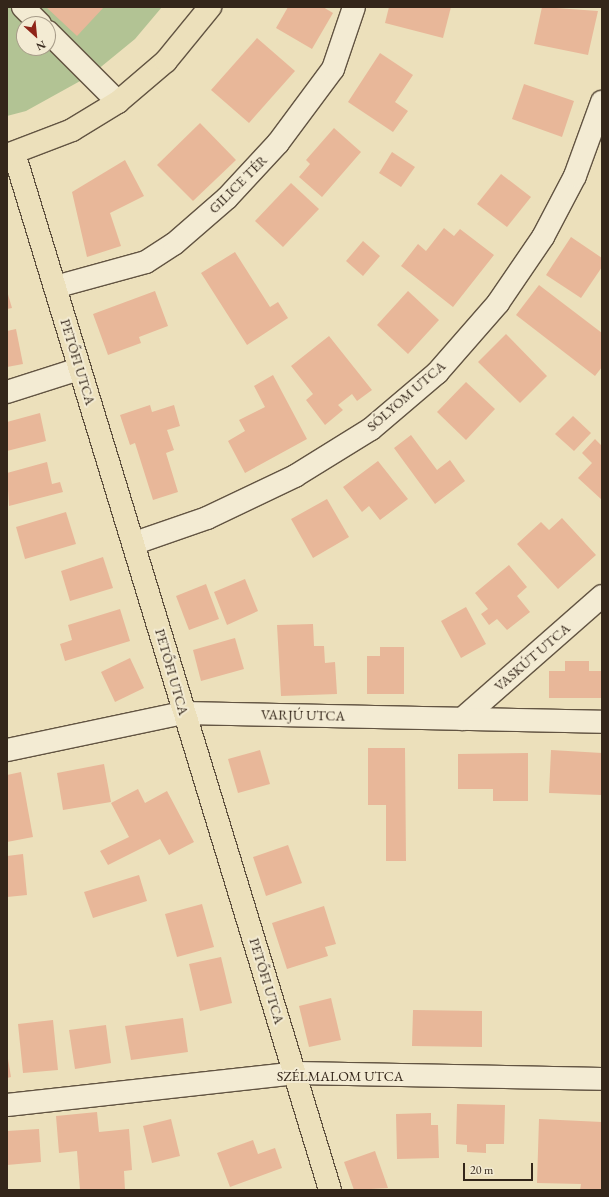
<!DOCTYPE html>
<meta charset="utf-8">
<style>
body{margin:0}
#map{position:relative;width:609px;height:1197px;overflow:hidden;background:#ece0bb;font-family:"EB Garamond",serif}
div>[style]{position:absolute}
.green>*{inset:0;background:#b2c394}
.building>*{inset:0;background:#e8b799}
.roads{filter:drop-shadow(1px 0 #625442) drop-shadow(-1px 0 #625442) drop-shadow(0 1px #625442) drop-shadow(0 -1px #625442)}
.minor>*{height:22px;margin:-11px;padding:0 11px;transform-origin:11px;border-radius:11px;background:#f3ebd3}
.major>*{height:22px;margin:-11px;padding:0 11px;transform-origin:11px;border-radius:11px;background:#ece0bb}
span{translate:-50% -50%;white-space:nowrap;text-align:center;line-height:1.15;-webkit-text-stroke:4px #f3ebd3;paint-order:stroke}
.street-label{font-size:14px;color:#34261a}
.frame{position:absolute;inset:0;border:8px solid #34261a;pointer-events:none}
.north{position:absolute;left:16px;top:16px;width:40px;height:40px;box-sizing:border-box;background:#f3ebd3;border:1px solid #a79c89;border-radius:50%;rotate:153deg;font-size:11px;font-weight:700;line-height:16px;text-align:center;color:#34261a}
.north::after{content:'';display:block;margin:auto;width:14px;height:18px;background:#8f2418;clip-path:polygon(50% 0,100% 100%,50% 72%,0 100%)}
.scale{position:absolute;left:463px;top:1163px;width:70px;height:18px;box-sizing:border-box;border:2px solid #34261a;border-top:0;padding-left:5px;font-size:12px;line-height:14px;white-space:nowrap;color:#34261a;-webkit-text-stroke:3px #f3ebd3;paint-order:stroke}
</style>
<div id="map">
<div class="green">
<div style="clip-path:polygon(evenodd,7px 7px,162px 7px,135px 39px,91px 75px,26px 111px,7px 116px,7px 7px,24px 24px,48px 24px,48px 48px,24px 48px,24px 24px)"></div>
</div>
<div class="building">
<div style="clip-path:polygon(46px 7px,104px 7px,77px 36px)"></div>
<div style="clip-path:polygon(288px 7px,323px 7px,333px 13px,312px 49px,276px 28px)"></div>
<div style="clip-path:polygon(389px 7px,451px 7px,443px 38px,385px 23px)"></div>
<div style="clip-path:polygon(542px 7px,598px 11px,588px 55px,534px 44px)"></div>
<div style="clip-path:polygon(257px 38px,295px 71px,249px 123px,211px 90px)"></div>
<div style="clip-path:polygon(380px 53px,413px 75px,395px 102px,408px 111px,393px 132px,348px 102px)"></div>
<div style="clip-path:polygon(524px 84px,574px 101px,562px 137px,512px 119px)"></div>
<div style="clip-path:polygon(200px 123px,236px 160px,193px 201px,157px 165px)"></div>
<div style="clip-path:polygon(334px 128px,361px 152px,322px 197px,299px 177px,310px 164px,306px 160px)"></div>
<div style="clip-path:polygon(392px 152px,415px 167px,401px 187px,379px 173px)"></div>
<div style="clip-path:polygon(125px 160px,144px 196px,110px 213px,121px 246px,87px 257px,72px 192px)"></div>
<div style="clip-path:polygon(501px 174px,531px 197px,507px 227px,477px 204px)"></div>
<div style="clip-path:polygon(291px 183px,319px 209px,283px 247px,255px 221px)"></div>
<div style="clip-path:polygon(444px 228px,454px 236px,460px 229px,494px 255px,453px 307px,401px 266px,418px 244px,426px 251px)"></div>
<div style="clip-path:polygon(571px 237px,602px 258px,602px 267px,581px 298px,546px 275px)"></div>
<div style="clip-path:polygon(363px 241px,380px 256px,363px 276px,346px 261px)"></div>
<div style="clip-path:polygon(235px 252px,270px 307px,278px 302px,288px 318px,247px 345px,201px 273px)"></div>
<div style="clip-path:polygon(539px 285px,602px 333px,602px 367px,595px 376px,516px 315px)"></div>
<div style="clip-path:polygon(7px 291px,12px 308px,7px 309px)"></div>
<div style="clip-path:polygon(155px 291px,168px 326px,139px 337px,141px 343px,108px 355px,93px 314px)"></div>
<div style="clip-path:polygon(408px 291px,439px 320px,408px 354px,377px 325px)"></div>
<div style="clip-path:polygon(16px 329px,23px 364px,7px 367px,7px 331px)"></div>
<div style="clip-path:polygon(506px 334px,547px 376px,520px 403px,478px 362px)"></div>
<div style="clip-path:polygon(329px 336px,372px 390px,357px 401px,352px 394px,338px 405px,343px 410px,325px 425px,306px 400px,313px 394px,291px 366px)"></div>
<div style="clip-path:polygon(273px 375px,307px 439px,245px 473px,228px 441px,245px 431px,239px 420px,265px 407px,254px 386px)"></div>
<div style="clip-path:polygon(466px 382px,495px 409px,466px 440px,437px 412px)"></div>
<div style="clip-path:polygon(150px 405px,152px 412px,174px 405px,180px 426px,167px 430px,174px 450px,166px 453px,178px 492px,153px 500px,135px 443px,130px 445px,120px 415px)"></div>
<div style="clip-path:polygon(40px 413px,46px 441px,7px 451px,7px 422px)"></div>
<div style="clip-path:polygon(573px 416px,591px 433px,574px 451px,555px 434px)"></div>
<div style="clip-path:polygon(411px 435px,437px 470px,450px 460px,465px 481px,435px 504px,394px 448px)"></div>
<div style="clip-path:polygon(595px 439px,602px 446px,602px 500px,578px 478px,592px 463px,582px 453px)"></div>
<div style="clip-path:polygon(378px 461px,408px 499px,380px 520px,369px 506px,362px 512px,343px 487px)"></div>
<div style="clip-path:polygon(47px 462px,52px 484px,60px 482px,63px 492px,9px 506px,7px 473px)"></div>
<div style="clip-path:polygon(327px 499px,349px 537px,313px 558px,291px 519px)"></div>
<div style="clip-path:polygon(66px 512px,76px 544px,25px 559px,16px 527px)"></div>
<div style="clip-path:polygon(562px 518px,596px 555px,558px 589px,517px 544px,541px 522px,549px 530px)"></div>
<div style="clip-path:polygon(103px 557px,113px 588px,70px 601px,61px 571px)"></div>
<div style="clip-path:polygon(509px 565px,527px 587px,517px 596px,530px 612px,507px 630px,497px 619px,489px 625px,481px 614px,488px 609px,475px 593px)"></div>
<div style="clip-path:polygon(245px 579px,258px 611px,227px 625px,214px 592px)"></div>
<div style="clip-path:polygon(206px 584px,219px 619px,189px 630px,176px 596px)"></div>
<div style="clip-path:polygon(466px 607px,486px 644px,461px 658px,441px 621px)"></div>
<div style="clip-path:polygon(120px 609px,130px 641px,65px 661px,60px 644px,72px 640px,68px 625px)"></div>
<div style="clip-path:polygon(313px 624px,314px 646px,324px 646px,325px 663px,335px 662px,337px 694px,281px 696px,277px 625px)"></div>
<div style="clip-path:polygon(235px 638px,244px 669px,201px 681px,193px 650px)"></div>
<div style="clip-path:polygon(380px 647px,404px 647px,404px 694px,367px 694px,367px 656px,380px 656px)"></div>
<div style="clip-path:polygon(130px 658px,144px 688px,115px 702px,101px 672px)"></div>
<div style="clip-path:polygon(565px 661px,589px 661px,589px 671px,602px 671px,602px 698px,549px 698px,549px 671px,565px 671px)"></div>
<div style="clip-path:polygon(368px 748px,405px 748px,406px 861px,386px 861px,386px 805px,368px 805px)"></div>
<div style="clip-path:polygon(260px 750px,270px 784px,238px 793px,228px 759px)"></div>
<div style="clip-path:polygon(551px 750px,602px 753px,602px 795px,549px 793px)"></div>
<div style="clip-path:polygon(528px 753px,528px 801px,493px 801px,493px 789px,458px 789px,458px 754px)"></div>
<div style="clip-path:polygon(104px 764px,111px 802px,63px 810px,57px 773px)"></div>
<div style="clip-path:polygon(21px 772px,33px 837px,7px 842px,7px 775px)"></div>
<div style="clip-path:polygon(138px 789px,145px 803px,167px 791px,194px 842px,169px 855px,160px 839px,108px 865px,100px 851px,129px 837px,111px 803px)"></div>
<div style="clip-path:polygon(288px 845px,302px 883px,266px 896px,253px 857px)"></div>
<div style="clip-path:polygon(23px 854px,27px 895px,7px 897px,7px 856px)"></div>
<div style="clip-path:polygon(139px 875px,147px 901px,93px 918px,84px 892px)"></div>
<div style="clip-path:polygon(202px 904px,214px 947px,177px 957px,165px 914px)"></div>
<div style="clip-path:polygon(324px 906px,336px 944px,325px 947px,328px 956px,287px 969px,272px 923px)"></div>
<div style="clip-path:polygon(221px 957px,232px 1003px,200px 1011px,189px 964px)"></div>
<div style="clip-path:polygon(331px 998px,341px 1040px,309px 1047px,299px 1006px)"></div>
<div style="clip-path:polygon(413px 1010px,482px 1011px,482px 1047px,412px 1046px)"></div>
<div style="clip-path:polygon(183px 1018px,188px 1052px,131px 1060px,125px 1026px)"></div>
<div style="clip-path:polygon(53px 1020px,58px 1070px,23px 1073px,18px 1024px)"></div>
<div style="clip-path:polygon(106px 1025px,111px 1063px,75px 1069px,69px 1030px)"></div>
<div style="clip-path:polygon(7px 1053px,11px 1077px,7px 1078px)"></div>
<div style="clip-path:polygon(457px 1104px,505px 1105px,504px 1144px,486px 1144px,486px 1153px,467px 1152px,467px 1145px,456px 1144px)"></div>
<div style="clip-path:polygon(97px 1112px,99px 1132px,129px 1129px,132px 1170px,124px 1171px,125px 1190px,80px 1190px,77px 1151px,59px 1153px,56px 1116px)"></div>
<div style="clip-path:polygon(431px 1113px,431px 1125px,438px 1125px,439px 1158px,397px 1159px,396px 1114px)"></div>
<div style="clip-path:polygon(171px 1119px,180px 1156px,152px 1163px,143px 1126px)"></div>
<div style="clip-path:polygon(539px 1119px,602px 1122px,602px 1190px,580px 1190px,581px 1184px,537px 1183px)"></div>
<div style="clip-path:polygon(39px 1129px,41px 1162px,7px 1165px,7px 1131px)"></div>
<div style="clip-path:polygon(253px 1140px,258px 1154px,275px 1148px,282px 1168px,230px 1187px,217px 1153px)"></div>
<div style="clip-path:polygon(375px 1151px,388px 1188px,354px 1190px,344px 1162px)"></div>
</div>
<div class="roads">
<div class="minor">
<div style="left:23px;top:7px;width:24px;rotate:45deg"></div>
<div style="left:48px;top:32px;width:99px;rotate:45deg"></div>
<div style="left:55px;top:287px;width:94px;rotate:-15.4deg"></div>
<div style="left:146px;top:262px;width:33px;rotate:-33deg"></div>
<div style="left:174px;top:244px;width:70px;rotate:-41deg"></div>
<div style="left:227px;top:198px;width:75px;rotate:-47.2deg"></div>
<div style="left:278px;top:143px;width:92px;rotate:-53.4deg"></div>
<div style="left:333px;top:69px;width:65px;rotate:-71.3deg"></div>
<div style="left:7px;top:392px;width:76px;rotate:-17.7deg"></div>
<div style="left:135px;top:543px;width:76px;rotate:-19.1deg"></div>
<div style="left:207px;top:518px;width:98px;rotate:-25.5deg"></div>
<div style="left:295px;top:476px;width:89px;rotate:-31.7deg"></div>
<div style="left:371px;top:429px;width:87px;rotate:-40.3deg"></div>
<div style="left:437px;top:373px;width:93px;rotate:-48.9deg"></div>
<div style="left:498px;top:303px;width:80px;rotate:-55.7deg"></div>
<div style="left:543px;top:237px;width:69px;rotate:-62.3deg"></div>
<div style="left:575px;top:176px;width:79px;rotate:-70deg"></div>
<div style="left:462px;top:719px;width:186px;rotate:-41.3deg"></div>
<div style="left:7px;top:750px;width:180px;rotate:-11.9deg"></div>
<div style="left:183px;top:713px;width:419px;rotate:1.2deg"></div>
<div style="left:7px;top:1105px;width:291px;rotate:-6.3deg"></div>
<div style="left:296px;top:1073px;width:306px;rotate:1.1deg"></div>
</div>
<div class="major">
<div style="left:14px;top:153px;width:1084px;rotate:73.05deg"></div>
<div style="left:7px;top:155px;width:70px;rotate:-21deg"></div>
<div style="left:72px;top:130px;width:54px;rotate:-31.3deg"></div>
<div style="left:118px;top:102px;width:63px;rotate:-40.5deg"></div>
<div style="left:166px;top:61px;width:70px;rotate:-50.8deg"></div>
</div>
</div>
<div class="street-label">
<span style="left:238px;top:184px;rotate:-45deg">GILICE TÉR</span>
<span style="left:78px;top:362px;rotate:73deg">PETŐFI UTCA</span>
<span style="left:406px;top:396px;rotate:-41deg">SÓLYOM UTCA</span>
<span style="left:532px;top:657px;rotate:-41deg">VASKÚT UTCA</span>
<span style="left:172px;top:672px;rotate:74deg">PETŐFI UTCA</span>
<span style="left:303px;top:715px;rotate:1deg">VARJÚ UTCA</span>
<span style="left:267px;top:981px;rotate:73deg">PETŐFI UTCA</span>
<span style="left:340px;top:1076px">SZÉLMALOM UTCA</span>
</div>
<div class="frame"></div>
<div class="north">N</div>
<div class="scale">20 m</div>
</div>
